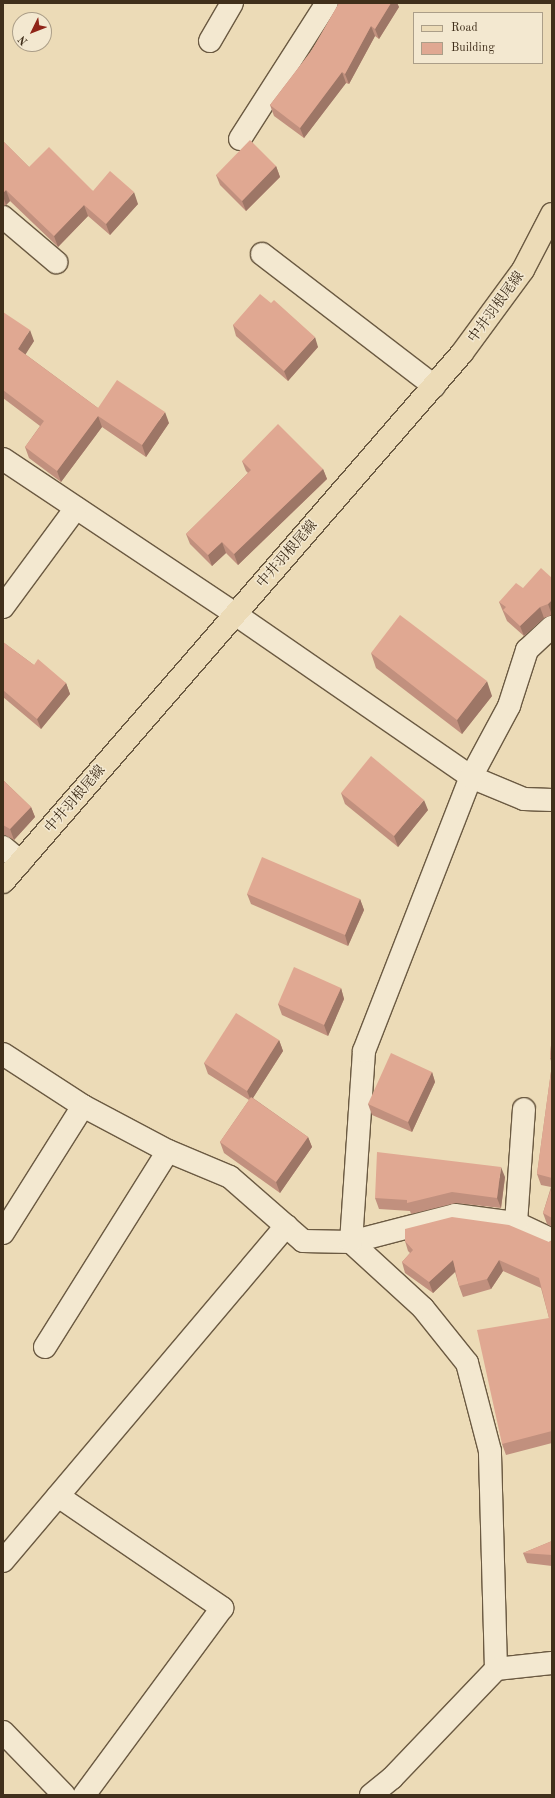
<!DOCTYPE html>
<html>
<head>
<meta charset="utf-8">
<style>
	body { margin:0 }
	#map { position:relative; width:555px; height:1798px; overflow:hidden; background:#ecdbb7; font-family:"Old Standard TT","Noto Serif JP",serif }
	div>[style] { position:absolute }
	[style*='--x'] { left:calc(var(--x)*1px); top:calc(var(--y)*1px); width:calc(var(--w)*1px); rotate:calc(var(--a)*1deg) }
	.roads { filter:drop-shadow(1px 0 #6b5a42) drop-shadow(-1px 0 #6b5a42) drop-shadow(0 1px #6b5a42) drop-shadow(0 -1px #6b5a42) }
	.minor>* { height:22px; margin:-11px; padding:0 11px; transform-origin:11px; border-radius:11px; background:#f3e8d0 }
	.major>* { height:22px; margin:-11px; padding:0 11px; transform-origin:11px; border-radius:11px; background:#ecdbb7 }
	.wall>* { inset:0; background:#c1907e }
	.shaded-wall>* { inset:0; background:#9d7666 }
	.building>* { inset:0; background:#e0a892 }
	span { translate:-50% -50%; white-space:nowrap; text-align:center; line-height:1.15; -webkit-text-stroke:3px #f3e8d0; paint-order:stroke }
	.street-label { font-size:14px; color:#402f1b }
	.frame { position:absolute; inset:0; border:4px solid #402f1b; pointer-events:none }
	.legend { position:absolute; left:413px; top:12px; width:130px; height:52px; box-sizing:border-box; background:#f3e8d0; border:1px solid #ab9e88; margin:0; padding:5px 7px; list-style:none; font-size:12px; color:#402f1b }
	.legend li { display:flex; align-items:center; gap:8px; height:20px }
	.legend b { width:20px; border:1px solid #ab9e88 }
	.north { position:absolute; left:12px; top:12px; width:40px; height:40px; box-sizing:border-box; background:#f3e8d0; border:1px solid #ab9e88; border-radius:50%; rotate:227deg; font-size:11px; font-weight:700; line-height:16px; text-align:center; color:#402f1b }
	.north::after { content:''; display:block; margin:auto; width:14px; height:18px; background:#8f2418; clip-path:polygon(50% 0,100% 100%,50% 72%,0 100%) }
</style>
</head>
<body>
<div id="map">
	<div class="roads">
		<div class="minor">
			<i style="--x:210;--y:41;--w:44;--a:-59.9"></i>
			<i style="--x:240;--y:139;--w:161;--a:-57.4"></i>
			<i style="--x:3;--y:217;--w:70;--a:40.3"></i>
			<i style="--x:262;--y:254;--w:217;--a:37.5"></i>
			<i style="--x:3;--y:459;--w:279;--a:33.7"></i>
			<i style="--x:235;--y:614;--w:287;--a:34.6"></i>
			<i style="--x:471;--y:777;--w:57;--a:22.5"></i>
			<i style="--x:524;--y:799;--w:28;--a:2"></i>
			<i style="--x:3;--y:607;--w:123;--a:-53.6"></i>
			<i style="--x:3;--y:847;--w:23;--a:40"></i>
			<i style="--x:3;--y:1054;--w:95;--a:33"></i>
			<i style="--x:83;--y:1106;--w:96;--a:27.9"></i>
			<i style="--x:168;--y:1151;--w:67;--a:22.8"></i>
			<i style="--x:230;--y:1177;--w:97;--a:41.2"></i>
			<i style="--x:303;--y:1241;--w:48;--a:1.2"></i>
			<i style="--x:351;--y:1242;--w:107;--a:-14.6"></i>
			<i style="--x:455;--y:1215;--w:62;--a:7.5"></i>
			<i style="--x:516;--y:1223;--w:40;--a:25"></i>
			<i style="--x:516;--y:1223;--w:114;--a:-86"></i>
			<i style="--x:3;--y:1233;--w:150;--a:-57.8"></i>
			<i style="--x:45;--y:1347;--w:231;--a:-57.9"></i>
			<i style="--x:58;--y:1496;--w:199;--a:34.3"></i>
			<i style="--x:222;--y:1608;--w:232;--a:126.4"></i>
			<i style="--x:3;--y:1561;--w:439;--a:-49.8"></i>
			<i style="--x:496;--y:1669;--w:218;--a:-91.6"></i>
			<i style="--x:490;--y:1451;--w:91;--a:-104.6"></i>
			<i style="--x:467;--y:1363;--w:70;--a:-128.7"></i>
			<i style="--x:423;--y:1308;--w:98;--a:-137.5"></i>
			<i style="--x:351;--y:1242;--w:191;--a:-86.1"></i>
			<i style="--x:364;--y:1051;--w:294;--a:-68.7"></i>
			<i style="--x:471;--y:777;--w:81;--a:-61.8"></i>
			<i style="--x:509;--y:706;--w:59;--a:-72.2"></i>
			<i style="--x:527;--y:650;--w:34;--a:-43"></i>
			<i style="--x:3;--y:1732;--w:88;--a:45.9"></i>
			<i style="--x:371;--y:1795;--w:27;--a:-39"></i>
			<i style="--x:392;--y:1778;--w:151;--a:-46.3"></i>
			<i style="--x:496;--y:1669;--w:56;--a:-6.1"></i>
		</div>
		<div class="major">
			<i style="--x:3;--y:882;--w:700;--a:-49.05"></i>
			<i style="--x:462;--y:353;--w:103;--a:-53.7"></i>
			<i style="--x:523;--y:270;--w:63;--a:-62.6"></i>
		</div>
	</div>
	<div class="wall">
		<i style="clip-path:polygon(339px 3px,397px 3px,399px 7px,379px 39px,375px 36px,349px 84px,346px 83px,304px 138px,274px 116px,270px 105px,312px 50px)"></i>
		<i style="clip-path:polygon(3px 141px,29px 167px,93px 191px,138px 204px,110px 235px,88px 216px,58px 247px,10px 201px,6px 205px,3px 206px)"></i>
		<i style="clip-path:polygon(276px 166px,280px 177px,246px 211px,220px 185px,216px 175px)"></i>
		<i style="clip-path:polygon(271px 303px,318px 347px,288px 381px,236px 336px,233px 325px)"></i>
		<i style="clip-path:polygon(3px 312px,34px 341px,25px 354px,98px 408px,169px 423px,146px 457px,102px 427px,61px 482px,29px 458px,25px 447px,40px 426px,3px 398px)"></i>
		<i style="clip-path:polygon(242px 461px,323px 469px,327px 479px,238px 565px,226px 553px,212px 566px,190px 544px,186px 534px,248px 473px,246px 471px)"></i>
		<i style="clip-path:polygon(552px 578px,552px 615px,544px 618px,524px 636px,507px 621px,499px 602px)"></i>
		<i style="clip-path:polygon(3px 642px,34px 665px,66px 683px,70px 694px,41px 729px,3px 697px)"></i>
		<i style="clip-path:polygon(371px 653px,492px 696px,462px 734px,376px 668px)"></i>
		<i style="clip-path:polygon(3px 780px,31px 807px,35px 817px,14px 840px,5px 835px,3px 835px)"></i>
		<i style="clip-path:polygon(341px 793px,428px 810px,398px 847px,345px 804px)"></i>
		<i style="clip-path:polygon(247px 894px,360px 899px,364px 910px,348px 946px,251px 904px)"></i>
		<i style="clip-path:polygon(341px 988px,344px 999px,328px 1036px,282px 1015px,278px 1004px)"></i>
		<i style="clip-path:polygon(552px 1032px,552px 1227px,547px 1224px,543px 1213px,551px 1187px,541px 1185px,537px 1174px,552px 1064px,550px 1058px)"></i>
		<i style="clip-path:polygon(279px 1040px,283px 1051px,253px 1098px,308px 1137px,312px 1147px,280px 1193px,224px 1153px,220px 1142px,249px 1100px,208px 1074px,204px 1063px)"></i>
		<i style="clip-path:polygon(432px 1072px,435px 1082px,412px 1132px,372px 1115px,368px 1104px)"></i>
		<i style="clip-path:polygon(505px 1177px,501px 1208px,456px 1203px,411px 1214px,410px 1211px,379px 1209px,375px 1198px)"></i>
		<i style="clip-path:polygon(552px 1240px,552px 1443px,506px 1455px,502px 1444px,549px 1318px,541px 1288px,503px 1271px,491px 1289px,463px 1297px,459px 1286px,455px 1272px,433px 1293px,405px 1273px,402px 1262px,410px 1253px,408px 1251px,405px 1241px,549px 1242px)"></i>
		<i style="clip-path:polygon(552px 1541px,552px 1566px,527px 1563px,523px 1553px)"></i>
	</div>
	<div class="shaded-wall">
		<i style="clip-path:polygon(391px 3px,397px 3px,399px 7px,379px 39px,375px 29px)"></i>
		<i style="clip-path:polygon(371px 26px,375px 36px,349px 84px,345px 74px)"></i>
		<i style="clip-path:polygon(342px 72px,346px 83px,304px 138px,300px 128px)"></i>
		<i style="clip-path:polygon(276px 166px,280px 177px,246px 211px,242px 201px)"></i>
		<i style="clip-path:polygon(6px 190px,10px 201px,6px 205px,3px 196px,3px 193px)"></i>
		<i style="clip-path:polygon(134px 192px,138px 204px,110px 235px,106px 224px)"></i>
		<i style="clip-path:polygon(84px 205px,88px 216px,58px 247px,54px 236px)"></i>
		<i style="clip-path:polygon(30px 330px,34px 341px,22px 360px,18px 349px)"></i>
		<i style="clip-path:polygon(315px 337px,318px 347px,288px 381px,284px 371px)"></i>
		<i style="clip-path:polygon(165px 412px,169px 423px,146px 457px,142px 445px)"></i>
		<i style="clip-path:polygon(98px 416px,102px 427px,61px 482px,57px 471px)"></i>
		<i style="clip-path:polygon(323px 469px,327px 479px,238px 565px,234px 554px)"></i>
		<i style="clip-path:polygon(222px 542px,226px 553px,212px 566px,208px 555px)"></i>
		<i style="clip-path:polygon(552px 600px,552px 615px,548px 604px)"></i>
		<i style="clip-path:polygon(540px 607px,544px 618px,524px 636px,520px 626px)"></i>
		<i style="clip-path:polygon(487px 681px,492px 696px,462px 734px,457px 720px)"></i>
		<i style="clip-path:polygon(66px 683px,70px 694px,41px 729px,37px 719px)"></i>
		<i style="clip-path:polygon(424px 800px,428px 810px,398px 847px,394px 836px)"></i>
		<i style="clip-path:polygon(31px 807px,35px 817px,14px 840px,10px 829px)"></i>
		<i style="clip-path:polygon(360px 899px,364px 910px,348px 946px,345px 935px)"></i>
		<i style="clip-path:polygon(341px 988px,344px 999px,328px 1036px,324px 1025px)"></i>
		<i style="clip-path:polygon(279px 1040px,283px 1051px,251px 1101px,247px 1091px)"></i>
		<i style="clip-path:polygon(432px 1072px,435px 1082px,412px 1132px,408px 1122px)"></i>
		<i style="clip-path:polygon(308px 1137px,312px 1147px,280px 1193px,276px 1182px)"></i>
		<i style="clip-path:polygon(501px 1167px,505px 1177px,501px 1208px,497px 1198px)"></i>
		<i style="clip-path:polygon(453px 1260px,456px 1271px,433px 1293px,429px 1282px)"></i>
		<i style="clip-path:polygon(499px 1260px,503px 1271px,491px 1289px,487px 1279px)"></i>
	</div>
	<div class="building">
		<i style="clip-path:polygon(339px 3px,391px 3px,375px 29px,371px 26px,345px 74px,342px 72px,300px 128px,270px 105px,312px 50px)"></i>
		<i style="clip-path:polygon(250px 140px,276px 166px,242px 201px,216px 175px)"></i>
		<i style="clip-path:polygon(3px 141px,29px 167px,49px 147px,93px 191px,110px 171px,134px 192px,106px 224px,84px 205px,54px 236px,6px 190px,3px 193px)"></i>
		<i style="clip-path:polygon(260px 294px,271px 303px,274px 300px,315px 337px,284px 371px,233px 325px)"></i>
		<i style="clip-path:polygon(3px 312px,30px 330px,18px 349px,98px 408px,117px 380px,165px 412px,142px 445px,98px 416px,57px 471px,25px 447px,44px 421px,3px 390px)"></i>
		<i style="clip-path:polygon(278px 424px,323px 469px,234px 554px,222px 542px,208px 555px,186px 534px,251px 470px,242px 461px)"></i>
		<i style="clip-path:polygon(541px 568px,552px 578px,552px 600px,548px 604px,540px 607px,520px 626px,503px 610px,506px 607px,499px 602px,516px 583px,523px 588px)"></i>
		<i style="clip-path:polygon(400px 615px,487px 681px,457px 720px,371px 653px)"></i>
		<i style="clip-path:polygon(3px 642px,34px 665px,38px 659px,66px 683px,37px 719px,3px 690px)"></i>
		<i style="clip-path:polygon(371px 756px,424px 800px,394px 836px,341px 793px)"></i>
		<i style="clip-path:polygon(3px 780px,31px 807px,10px 829px,3px 825px)"></i>
		<i style="clip-path:polygon(262px 857px,360px 899px,345px 935px,247px 894px)"></i>
		<i style="clip-path:polygon(294px 967px,341px 988px,324px 1025px,278px 1004px)"></i>
		<i style="clip-path:polygon(236px 1013px,279px 1040px,247px 1091px,204px 1063px)"></i>
		<i style="clip-path:polygon(552px 1032px,552px 1058px,550px 1058px)"></i>
		<i style="clip-path:polygon(391px 1053px,432px 1072px,408px 1122px,368px 1104px)"></i>
		<i style="clip-path:polygon(552px 1064px,552px 1178px,537px 1174px)"></i>
		<i style="clip-path:polygon(251px 1097px,308px 1137px,276px 1182px,220px 1142px)"></i>
		<i style="clip-path:polygon(377px 1152px,501px 1167px,497px 1198px,452px 1192px,407px 1203px,407px 1200px,375px 1198px)"></i>
		<i style="clip-path:polygon(552px 1186px,552px 1218px,543px 1213px)"></i>
		<i style="clip-path:polygon(452px 1217px,509px 1225px,549px 1242px,552px 1240px,552px 1431px,502px 1444px,477px 1330px,549px 1318px,539px 1278px,499px 1260px,487px 1279px,459px 1286px,453px 1260px,429px 1282px,402px 1262px,413px 1250px,405px 1241px,405px 1229px)"></i>
		<i style="clip-path:polygon(552px 1541px,552px 1555px,523px 1553px)"></i>
	</div>
	<div class="street-label">
		<span style="left:496px;top:307px;rotate:-54deg">中井羽根尾線</span>
		<span style="left:287px;top:554px;rotate:-49deg">中井羽根尾線</span>
		<span style="left:75px;top:799px;rotate:-49deg">中井羽根尾線</span>
	</div>
	<div class="frame"></div>
	<ul class="legend">
	<li><b style="height:5px;background:#ecdbb7"></b>Road</li>
	<li><b style="height:11px;background:#e0a892"></b>Building</li>
	</ul>
	<div class="north">N</div>
</div>
</body>
</html>
